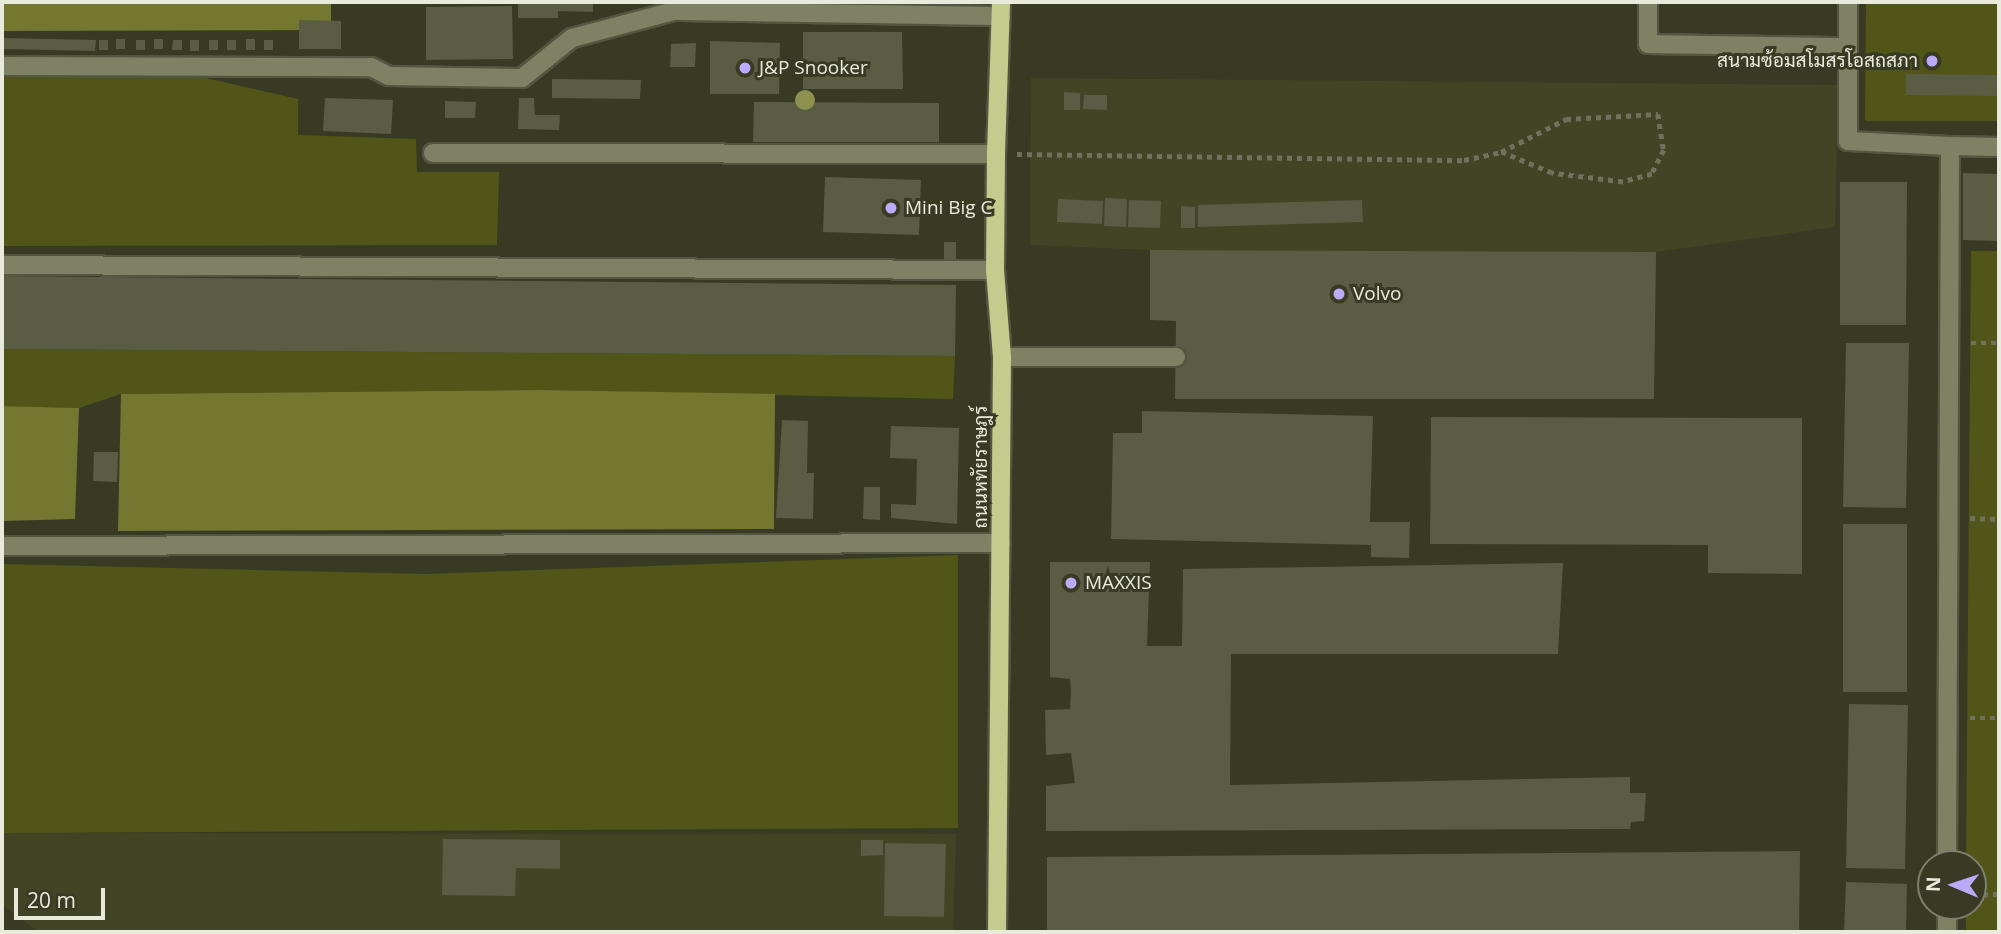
<!DOCTYPE html>
<html>
<head>
<meta charset="utf-8">
<style>
	body { margin:0 }
	#map { position:relative; width:2001px; height:934px; overflow:hidden; background:#383a23; font-family:"Open Sans",Sarabun,sans-serif }
	div>[style] { position:absolute }
	[style*='--x'] { left:calc(var(--x)*1px); top:calc(var(--y)*1px); width:calc(var(--w)*1px); rotate:calc(var(--a)*1deg) }
	.built>* { inset:0; background:#424426 }
	.green>* { inset:0; background:#525518 }
	.water>* { inset:0; background:#73772f }
	.building>* { inset:0; background:#5a5c44 }
	.path>* { height:4.5px; margin-top:-2.25px; transform-origin:0; background:repeating-linear-gradient(90deg,#6f715d 0 5px,transparent 0 10px) }
	.roads { filter:drop-shadow(2px 0 #545641) drop-shadow(-2px 0 #545641) drop-shadow(0 2px #545641) drop-shadow(0 -2px #545641) }
	.minor>* { height:18px; margin:-9px; padding:0 9px; transform-origin:9px; border-radius:9px; background:#7e8164 }
	.major>* { height:18px; margin:-9px; padding:0 9px; transform-origin:9px; border-radius:9px; background:#c5ca8d }
	.trees>* { width:20px; height:20px; margin:-10px; border-radius:50%; background:#8d9150 }
	.dots>* { width:19px; height:19px; translate:-50% -50%; box-sizing:border-box; border:4px solid #383a23; border-radius:50% }
	span { translate:-50% -50%; white-space:nowrap; text-align:center; line-height:1.15; -webkit-text-stroke:6px #383a23; paint-order:stroke }
	.poi-label { font-size:19px; color:#e8eadc }
	.right { translate:-100% -50%; text-align:right }
	.left { translate:0 -50%; text-align:left }
	.street-label { font-size:19px; color:#e8eadc }
	.frame { position:absolute; inset:0; border:4px solid #e8eadc; pointer-events:none }
	.north { position:absolute; left:1917px; top:850px; width:70px; height:70px; box-sizing:border-box; background:#383a23; border:2px solid #7e806d; border-radius:50%; rotate:272deg; font-size:19px; font-weight:700; line-height:28px; text-align:center; color:#e8eadc }
	.north::after { content:''; display:block; margin:auto; width:24px; height:32px; background:#b9abf7; clip-path:polygon(50% 0,100% 100%,50% 72%,0 100%) }
	.scale { position:absolute; left:14px; top:888px; width:91px; height:32px; box-sizing:border-box; border:4px solid #e8eadc; border-top:0; padding-left:9px; font-size:21px; line-height:24px; white-space:nowrap; color:#e8eadc; -webkit-text-stroke:5px #383a23; paint-order:stroke }
</style>
</head>
<body>
<div id="map">
	<div class="built">
		<i style="clip-path:polygon(1031px 78px,1838px 85px,1835px 227px,1656px 252px,1150px 250px,1030px 245px)"></i>
		<i style="clip-path:polygon(2px 833px,956px 834px,953px 932px,39px 932px,2px 905px)"></i>
	</div>
	<div class="green">
		<i style="clip-path:polygon(1866px 2px,1999px 2px,1999px 121px,1865px 121px)"></i>
		<i style="clip-path:polygon(2px 76px,206px 78px,298px 99px,298px 135px,416px 139px,417px 172px,499px 172px,497px 245px,2px 246px)"></i>
		<i style="clip-path:polygon(1971px 251px,1999px 251px,1999px 932px,1966px 932px,1966px 906px,1973px 906px,1973px 864px,1966px 864px)"></i>
		<i style="clip-path:polygon(2px 349px,955px 356px,953px 399px,542px 390px,121px 394px,79px 408px,2px 406px)"></i>
		<i style="clip-path:polygon(958px 555px,958px 828px,2px 833px,2px 564px,426px 574px)"></i>
	</div>
	<div class="water">
		<i style="clip-path:polygon(2px 2px,331px 2px,331px 30px,2px 31px)"></i>
		<i style="clip-path:polygon(542px 390px,775px 394px,774px 529px,118px 531px,121px 394px)"></i>
		<i style="clip-path:polygon(2px 406px,79px 408px,75px 519px,2px 521px)"></i>
	</div>
	<div class="building">
		<i style="clip-path:polygon(518px 2px,593px 2px,593px 12px,558px 11px,558px 18px,518px 18px)"></i>
		<i style="clip-path:polygon(512px 6px,513px 59px,426px 60px,426px 7px)"></i>
		<i style="clip-path:polygon(299px 20px,341px 21px,341px 49px,299px 49px)"></i>
		<i style="clip-path:polygon(803px 32px,902px 32px,903px 89px,803px 89px)"></i>
		<i style="clip-path:polygon(2px 38px,96px 40px,95px 51px,2px 49px)"></i>
		<i style="clip-path:polygon(116px 39px,125px 39px,125px 49px,116px 49px)"></i>
		<i style="clip-path:polygon(154px 39px,163px 39px,163px 49px,154px 49px)"></i>
		<i style="clip-path:polygon(246px 39px,255px 39px,255px 50px,246px 50px)"></i>
		<i style="clip-path:polygon(99px 40px,108px 40px,108px 50px,99px 50px)"></i>
		<i style="clip-path:polygon(136px 40px,145px 40px,145px 50px,136px 50px)"></i>
		<i style="clip-path:polygon(173px 40px,182px 40px,182px 50px,172px 50px)"></i>
		<i style="clip-path:polygon(190px 40px,199px 40px,199px 51px,190px 51px)"></i>
		<i style="clip-path:polygon(209px 40px,218px 40px,218px 50px,209px 50px)"></i>
		<i style="clip-path:polygon(227px 40px,236px 40px,236px 50px,227px 50px)"></i>
		<i style="clip-path:polygon(264px 40px,273px 40px,273px 50px,264px 50px)"></i>
		<i style="clip-path:polygon(710px 41px,780px 43px,779px 94px,710px 94px)"></i>
		<i style="clip-path:polygon(696px 43px,695px 67px,670px 67px,671px 44px)"></i>
		<i style="clip-path:polygon(1906px 74px,1999px 75px,1999px 96px,1906px 95px)"></i>
		<i style="clip-path:polygon(552px 79px,641px 80px,640px 99px,552px 98px)"></i>
		<i style="clip-path:polygon(1064px 92px,1080px 93px,1080px 110px,1064px 110px)"></i>
		<i style="clip-path:polygon(1084px 95px,1107px 95px,1107px 110px,1083px 109px)"></i>
		<i style="clip-path:polygon(325px 98px,393px 100px,391px 134px,323px 131px)"></i>
		<i style="clip-path:polygon(519px 98px,534px 98px,535px 115px,560px 115px,559px 130px,518px 129px)"></i>
		<i style="clip-path:polygon(445px 101px,476px 102px,475px 118px,445px 118px)"></i>
		<i style="clip-path:polygon(754px 102px,939px 103px,939px 142px,753px 142px)"></i>
		<i style="clip-path:polygon(1963px 173px,1999px 174px,1999px 241px,1963px 240px)"></i>
		<i style="clip-path:polygon(825px 177px,921px 180px,919px 235px,823px 232px)"></i>
		<i style="clip-path:polygon(1840px 182px,1907px 182px,1906px 325px,1840px 325px)"></i>
		<i style="clip-path:polygon(1105px 198px,1127px 199px,1126px 227px,1104px 226px)"></i>
		<i style="clip-path:polygon(1058px 199px,1103px 201px,1102px 224px,1057px 222px)"></i>
		<i style="clip-path:polygon(1129px 200px,1161px 201px,1160px 228px,1128px 227px)"></i>
		<i style="clip-path:polygon(1362px 200px,1363px 222px,1198px 227px,1198px 205px)"></i>
		<i style="clip-path:polygon(1181px 206px,1195px 207px,1195px 228px,1181px 228px)"></i>
		<i style="clip-path:polygon(944px 242px,956px 242px,956px 260px,944px 259px)"></i>
		<i style="clip-path:polygon(1150px 250px,1656px 252px,1654px 399px,1175px 399px,1176px 321px,1150px 320px)"></i>
		<i style="clip-path:polygon(2px 276px,956px 285px,955px 356px,2px 349px)"></i>
		<i style="clip-path:polygon(1846px 343px,1909px 343px,1906px 508px,1843px 507px)"></i>
		<i style="clip-path:polygon(1142px 411px,1373px 416px,1370px 522px,1410px 522px,1409px 558px,1371px 557px,1371px 545px,1111px 539px,1113px 433px,1142px 433px)"></i>
		<i style="clip-path:polygon(1431px 417px,1802px 418px,1802px 574px,1708px 573px,1708px 545px,1430px 544px)"></i>
		<i style="clip-path:polygon(782px 420px,808px 421px,807px 473px,814px 473px,813px 519px,776px 518px)"></i>
		<i style="clip-path:polygon(891px 426px,959px 428px,957px 524px,891px 518px,891px 504px,916px 505px,917px 459px,890px 458px)"></i>
		<i style="clip-path:polygon(94px 452px,118px 452px,117px 482px,93px 481px)"></i>
		<i style="clip-path:polygon(864px 487px,880px 487px,880px 520px,863px 519px)"></i>
		<i style="clip-path:polygon(1843px 524px,1907px 524px,1907px 692px,1843px 692px)"></i>
		<i style="clip-path:polygon(1050px 562px,1150px 562px,1147px 646px,1182px 646px,1183px 569px,1563px 563px,1558px 654px,1231px 654px,1230px 785px,1630px 777px,1630px 793px,1646px 793px,1644px 821px,1631px 822px,1630px 829px,1046px 831px,1046px 786px,1075px 783px,1071px 753px,1046px 755px,1045px 710px,1070px 709px,1071px 693px,1070px 679px,1050px 677px)"></i>
		<i style="clip-path:polygon(1849px 704px,1908px 705px,1905px 869px,1846px 868px)"></i>
		<i style="clip-path:polygon(443px 839px,560px 840px,560px 869px,516px 868px,515px 896px,442px 895px)"></i>
		<i style="clip-path:polygon(861px 840px,883px 840px,883px 855px,861px 856px)"></i>
		<i style="clip-path:polygon(885px 843px,946px 844px,944px 917px,884px 916px)"></i>
		<i style="clip-path:polygon(1800px 851px,1799px 932px,1047px 932px,1047px 857px)"></i>
		<i style="clip-path:polygon(1846px 882px,1907px 884px,1906px 932px,1844px 932px)"></i>
	</div>
	<div class="path">
		<i style="--x:1017;--y:154;--w:447;--a:0.8"></i>
		<i style="--x:1464;--y:160;--w:38;--a:-12"></i>
		<i style="--x:1501;--y:152;--w:73;--a:-26.9"></i>
		<i style="--x:1566;--y:119;--w:92;--a:-3.1"></i>
		<i style="--x:1658;--y:114;--w:36;--a:81"></i>
		<i style="--x:1664;--y:150;--w:27;--a:117"></i>
		<i style="--x:1652;--y:174;--w:30;--a:165"></i>
		<i style="--x:1623;--y:182;--w:72;--a:-172.8"></i>
		<i style="--x:1552;--y:173;--w:55;--a:-157.6"></i>
		<i style="--x:1971;--y:343;--w:28;--a:0"></i>
		<i style="--x:1970;--y:518;--w:29;--a:2"></i>
		<i style="--x:1970;--y:718;--w:29;--a:0"></i>
		<i style="--x:1973;--y:895;--w:26;--a:-2"></i>
	</div>
	<div class="roads">
		<div class="minor">
			<i style="--x:1648;--y:2;--w:42;--a:90"></i>
			<i style="--x:1648;--y:44;--w:199;--a:0.9"></i>
			<i style="--x:1848;--y:2;--w:139;--a:90"></i>
			<i style="--x:1848;--y:141;--w:102;--a:2.8"></i>
			<i style="--x:2;--y:66;--w:369;--a:0.2"></i>
			<i style="--x:371;--y:67;--w:20;--a:27"></i>
			<i style="--x:389;--y:76;--w:133;--a:0.9"></i>
			<i style="--x:522;--y:78;--w:64;--a:-38.7"></i>
			<i style="--x:572;--y:38;--w:106;--a:-14.8"></i>
			<i style="--x:674;--y:11;--w:327;--a:0.9"></i>
			<i style="--x:433;--y:153;--w:563;--a:0.1"></i>
			<i style="--x:2;--y:265;--w:993;--a:0.29"></i>
			<i style="--x:1002;--y:357;--w:174;--a:0"></i>
			<i style="--x:2;--y:546;--w:999;--a:-0.17"></i>
			<i style="--x:1947;--y:864;--w:718;--a:-89.76"></i>
			<i style="--x:1950;--y:146;--w:49;--a:1.2"></i>
			<i style="--x:1947;--y:932;--w:26;--a:-90"></i>
		</div>
		<div class="major">
			<i style="--x:997;--y:932;--w:575;--a:-89.5"></i>
			<i style="--x:1002;--y:357;--w:87;--a:-94.6"></i>
			<i style="--x:995;--y:270;--w:116;--a:-89.5"></i>
			<i style="--x:996;--y:154;--w:152;--a:-88.1"></i>
		</div>
	</div>
	<div class="trees">
		<i style="left:805px;top:100px"></i>
	</div>
	<div class="dots">
		<i style="left:1932px;top:61px;background:#b9abf7"></i>
		<i style="left:745px;top:68px;background:#b9abf7"></i>
		<i style="left:891px;top:208px;background:#b9abf7"></i>
		<i style="left:1339px;top:294px;background:#b9abf7"></i>
		<i style="left:1071px;top:583px;background:#b9abf7"></i>
	</div>
	<div class="poi-label">
		<span class="right" style="left:1918px;top:61px">สนามซ้อมสโมสรโอสถสภา</span>
		<span class="left" style="left:759px;top:68px">J&amp;P Snooker</span>
		<span class="left" style="left:905px;top:208px">Mini Big C</span>
		<span class="left" style="left:1353px;top:294px">Volvo</span>
		<span class="left" style="left:1085px;top:583px">MAXXIS</span>
	</div>
	<div class="street-label">
		<span style="left:981px;top:467px;rotate:-90deg">ถนนหทัยราษฎร์</span>
	</div>
	<div class="frame"></div>
	<div class="north">N</div>
	<div class="scale">20 m</div>
</div>
</body>
</html>
